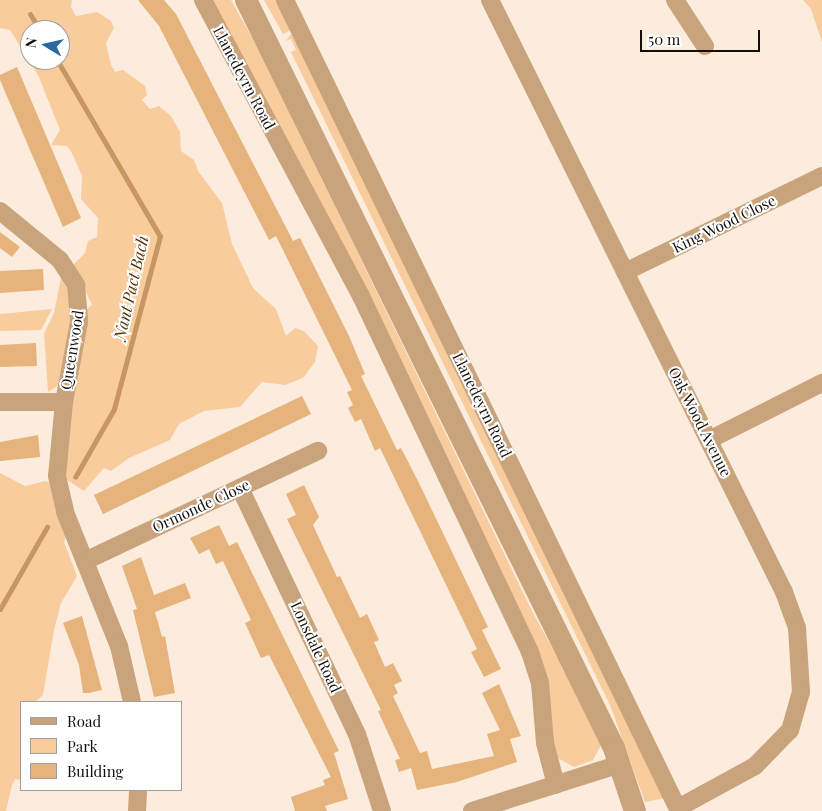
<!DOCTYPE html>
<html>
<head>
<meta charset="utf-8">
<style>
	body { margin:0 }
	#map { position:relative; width:822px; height:811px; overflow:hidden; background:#fbecdd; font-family:"Playfair Display",serif }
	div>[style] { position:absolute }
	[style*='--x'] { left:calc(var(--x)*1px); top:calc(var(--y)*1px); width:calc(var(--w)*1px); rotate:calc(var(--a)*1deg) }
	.green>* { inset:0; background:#f9cc9d }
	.stream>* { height:5px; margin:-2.5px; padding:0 2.5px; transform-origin:2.5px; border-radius:2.5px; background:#c89660 }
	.building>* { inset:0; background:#e6b37c }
	.minor>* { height:18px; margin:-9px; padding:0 9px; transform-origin:9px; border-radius:9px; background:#c8a37c }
	.tertiary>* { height:22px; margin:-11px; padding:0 11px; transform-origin:11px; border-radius:11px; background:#c8a37c }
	span { translate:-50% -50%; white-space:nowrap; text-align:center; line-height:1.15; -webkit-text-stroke:4px #fff; paint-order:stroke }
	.street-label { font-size:15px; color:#140f0a }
	.water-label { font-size:16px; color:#533204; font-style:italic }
	.legend { position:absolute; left:20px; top:701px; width:162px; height:90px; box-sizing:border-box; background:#fff; border:1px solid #a19f9d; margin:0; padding:6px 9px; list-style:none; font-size:15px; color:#140f0a }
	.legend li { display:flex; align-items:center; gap:10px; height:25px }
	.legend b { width:25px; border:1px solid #a19f9d }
	.north { position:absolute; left:20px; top:20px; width:50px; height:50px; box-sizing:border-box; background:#fff; border:1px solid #a19f9d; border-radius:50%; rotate:279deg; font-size:14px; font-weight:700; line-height:20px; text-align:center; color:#140f0a }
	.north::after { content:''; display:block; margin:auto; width:18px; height:22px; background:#2a6aa0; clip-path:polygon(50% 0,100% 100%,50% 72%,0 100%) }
	.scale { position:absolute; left:640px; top:30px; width:120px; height:22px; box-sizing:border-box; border:2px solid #140f0a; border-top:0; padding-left:6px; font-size:15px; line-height:18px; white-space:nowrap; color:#140f0a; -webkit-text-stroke:4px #fff; paint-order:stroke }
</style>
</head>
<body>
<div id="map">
	<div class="green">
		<i style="clip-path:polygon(evenodd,0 0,72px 0,71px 7px,76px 16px,97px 12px,111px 21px,114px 28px,106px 43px,111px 65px,115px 72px,123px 70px,145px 86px,147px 95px,142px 100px,150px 109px,159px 106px,171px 116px,180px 132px,181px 151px,194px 160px,198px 171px,222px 203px,232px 244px,253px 288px,276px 309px,286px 336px,295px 328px,304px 331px,318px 346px,315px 362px,303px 378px,285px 385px,262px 382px,240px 407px,204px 411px,179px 424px,170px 440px,129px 458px,111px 471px,104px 468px,84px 491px,61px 476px,82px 313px,92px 305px,73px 265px,85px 253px,88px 241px,97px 237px,98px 218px,81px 199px,82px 176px,72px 153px,67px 146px,51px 145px,60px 130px,38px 75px,10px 30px,0 28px,0 0,30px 30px,60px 30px,60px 60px,30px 60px,30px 30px)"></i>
		<i style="clip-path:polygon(208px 0,231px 0,259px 50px,533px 613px,580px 698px,601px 745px,593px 760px,574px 767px,554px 756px,545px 683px)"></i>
		<i style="clip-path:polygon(264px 0,277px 0,291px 27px,289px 31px,283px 34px)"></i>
		<i style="clip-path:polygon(803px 0,822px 0,822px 42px,811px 9px)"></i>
		<i style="clip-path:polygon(291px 34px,295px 35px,666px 798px,645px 802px,610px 705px,291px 52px,296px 50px,291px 39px,286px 41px)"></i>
		<i style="clip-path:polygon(62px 273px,75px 308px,59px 385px,48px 392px,44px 334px,54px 313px)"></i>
		<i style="clip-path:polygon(52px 309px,41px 330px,0 331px,0 314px)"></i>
		<i style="clip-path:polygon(0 473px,25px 486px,46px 481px,54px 486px,68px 530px,64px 542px,77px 576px,61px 603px,54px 630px,43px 695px,35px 702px,21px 702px,21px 780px,15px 779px,12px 785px,6px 811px,0 811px)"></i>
	</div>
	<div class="stream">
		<i style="--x:30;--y:14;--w:19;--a:58"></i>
		<i style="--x:57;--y:60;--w:204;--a:59.7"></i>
		<i style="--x:160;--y:236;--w:179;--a:104.9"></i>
		<i style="--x:114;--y:409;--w:78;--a:119.8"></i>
		<i style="--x:0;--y:609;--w:95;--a:-60.2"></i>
	</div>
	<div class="building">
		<i style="clip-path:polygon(138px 0,164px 0,176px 14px,293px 241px,300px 238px,349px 336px,365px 374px,361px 376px,397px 450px,401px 448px,418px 481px,488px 627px,482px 630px,501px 669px,484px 677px,471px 652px,477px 649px,380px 448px,375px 451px,361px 419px,355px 422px,348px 408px,353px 405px,347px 392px,352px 390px,276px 236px,269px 240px,159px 26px)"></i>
		<i style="clip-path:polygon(17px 67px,81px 218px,63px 227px,0 80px,0 75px)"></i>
		<i style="clip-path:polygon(0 232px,20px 247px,12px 257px,0 248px)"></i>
		<i style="clip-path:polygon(43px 269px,44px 290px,0 293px,0 271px)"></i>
		<i style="clip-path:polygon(36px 343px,37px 366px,0 367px,0 345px)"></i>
		<i style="clip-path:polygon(302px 396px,311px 414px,103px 514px,94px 495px)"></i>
		<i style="clip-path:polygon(38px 435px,40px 457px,0 461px,0 442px)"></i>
		<i style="clip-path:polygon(304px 485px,319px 517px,313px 525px,337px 577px,340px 576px,360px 618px,367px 614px,379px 640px,374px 642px,385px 667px,393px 663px,402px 681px,394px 685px,398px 693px,393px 696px,420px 753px,427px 751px,432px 769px,494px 756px,487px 734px,500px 730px,482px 693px,499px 684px,521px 736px,510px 739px,517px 762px,457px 782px,417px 790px,411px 768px,399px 772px,395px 760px,400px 759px,378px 711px,381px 710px,287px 519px,296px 515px,286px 494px)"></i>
		<i style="clip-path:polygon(219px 525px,229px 546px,237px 542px,339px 751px,334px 753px,348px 799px,325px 806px,327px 811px,295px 811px,291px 797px,325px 785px,323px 780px,331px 777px,269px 655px,261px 658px,245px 623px,251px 620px,223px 561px,216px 564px,209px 549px,199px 554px,190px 538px)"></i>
		<i style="clip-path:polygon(141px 557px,154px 595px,185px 583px,191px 598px,155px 612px,162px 637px,165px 636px,175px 693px,154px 697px,133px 610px,137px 609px,122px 566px)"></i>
		<i style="clip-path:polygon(82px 616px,102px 690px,89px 693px,83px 693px,79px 665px,63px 623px)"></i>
	</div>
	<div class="minor">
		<i style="--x:203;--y:0;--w:336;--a:61.9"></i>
		<i style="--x:361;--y:296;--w:394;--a:64.6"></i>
		<i style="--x:530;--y:652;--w:33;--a:72"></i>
		<i style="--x:540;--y:683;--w:60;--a:85.2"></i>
		<i style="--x:545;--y:743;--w:43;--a:75.3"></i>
		<i style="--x:285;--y:0;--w:902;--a:64.09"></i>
		<i style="--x:490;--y:0;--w:661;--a:63.59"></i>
		<i style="--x:784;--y:592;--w:38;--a:70"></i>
		<i style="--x:797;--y:628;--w:64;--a:86.4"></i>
		<i style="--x:801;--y:692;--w:40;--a:106"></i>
		<i style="--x:790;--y:730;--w:50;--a:134.2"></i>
		<i style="--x:755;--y:766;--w:88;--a:151.4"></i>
		<i style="--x:675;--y:0;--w:55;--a:56.9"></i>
		<i style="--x:0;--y:211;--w:77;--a:39.2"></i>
		<i style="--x:60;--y:260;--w:30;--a:57"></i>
		<i style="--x:76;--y:285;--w:37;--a:85"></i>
		<i style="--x:79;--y:322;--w:81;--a:100.6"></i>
		<i style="--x:64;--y:402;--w:74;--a:95.4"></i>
		<i style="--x:57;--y:476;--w:37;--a:77"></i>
		<i style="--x:65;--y:512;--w:144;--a:68.1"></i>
		<i style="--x:119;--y:646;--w:57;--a:76.9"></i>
		<i style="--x:625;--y:272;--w:219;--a:-26"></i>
		<i style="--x:0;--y:402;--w:64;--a:0"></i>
		<i style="--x:709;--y:440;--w:127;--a:-26.8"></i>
		<i style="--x:240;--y:488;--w:272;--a:64.6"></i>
		<i style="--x:357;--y:734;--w:81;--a:72"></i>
		<i style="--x:85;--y:561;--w:258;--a:-25.3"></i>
		<i style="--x:137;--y:811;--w:21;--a:-87"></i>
		<i style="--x:472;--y:811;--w:155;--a:-17.6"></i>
	</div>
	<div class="tertiary">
		<i style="--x:246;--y:0;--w:834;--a:63.8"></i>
		<i style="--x:614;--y:748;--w:66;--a:71.6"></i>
	</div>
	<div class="street-label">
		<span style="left:244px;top:78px;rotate:62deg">Llanedeyrn Road</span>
		<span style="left:724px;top:224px;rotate:-26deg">King Wood Close</span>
		<span style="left:72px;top:350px;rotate:-81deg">Queenwood</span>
		<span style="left:482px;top:405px;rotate:64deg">Llanedeyrn Road</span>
		<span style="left:700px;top:422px;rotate:63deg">Oak Wood Avenue</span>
		<span style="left:201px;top:506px;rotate:-25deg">Ormonde Close</span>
		<span style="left:316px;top:647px;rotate:65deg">Lonsdale Road</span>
	</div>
	<div class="water-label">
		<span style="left:131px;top:288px;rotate:-77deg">Nant Pact Bach</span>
	</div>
	<ul class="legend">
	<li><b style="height:6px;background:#c8a37c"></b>Road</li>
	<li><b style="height:14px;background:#f9cc9d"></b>Park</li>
	<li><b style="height:14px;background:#e6b37c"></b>Building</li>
	</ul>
	<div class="north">N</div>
	<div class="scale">50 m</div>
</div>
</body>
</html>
